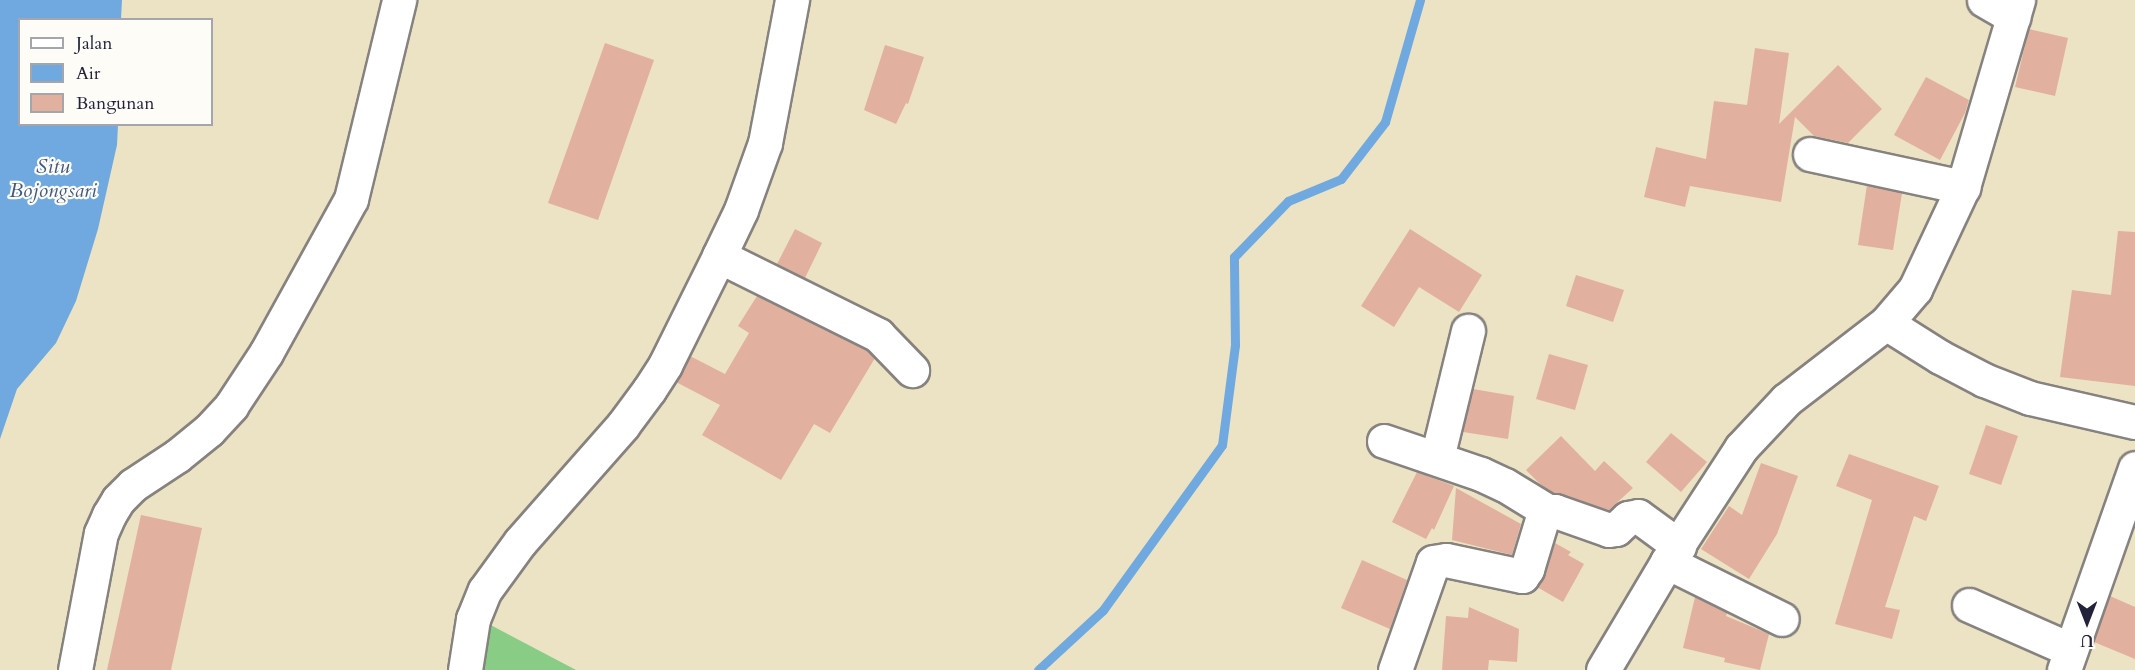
<!DOCTYPE html>
<html>
<head>
<meta charset="utf-8">
<style>
	body { margin:0 }
	#map { position:relative; width:2135px; height:670px; overflow:hidden; background:#ebe3c3; font-family:Cardo,serif }
	div>[style] { position:absolute }
	[style*='--x'] { left:calc(var(--x)*1px); top:calc(var(--y)*1px); width:calc(var(--w)*1px); rotate:calc(var(--a)*1deg) }
	.green>* { inset:0; background:#88cc86 }
	.water>* { inset:0; background:#6fa9df }
	.stream>* { height:9px; margin:-4.5px; padding:0 4.5px; transform-origin:4.5px; border-radius:4.5px; background:#6fa9df }
	.building>* { inset:0; background:#e2b09f }
	.roads { filter:drop-shadow(2px 0 #86827f) drop-shadow(-2px 0 #86827f) drop-shadow(0 2px #86827f) drop-shadow(0 -2px #86827f) }
	.minor>* { height:33px; margin:-16.5px; padding:0 16.5px; transform-origin:16.5px; border-radius:16.5px; background:#fff }
	span { translate:-50% -50%; white-space:nowrap; text-align:center; line-height:1.15; -webkit-text-stroke:4.5px #fdfcf7; paint-order:stroke }
	.water-label { font-size:21px; color:#41587d; font-style:italic }
	.legend { position:absolute; left:18px; top:18px; width:195px; height:108px; box-sizing:border-box; background:#fdfcf7; border:2px solid #a5a5ac; margin:0; padding:8px 10px; list-style:none; font-size:18px; color:#22223b }
	.legend li { display:flex; align-items:center; gap:12px; height:30px }
	.legend b { width:30px; border:2px solid #a5a5ac }
	.north { position:absolute; left:2057px; top:592px; width:60px; height:60px; -webkit-text-stroke:4px #fdfcf7; paint-order:stroke; rotate:180deg; font-size:16px; font-weight:700; line-height:24px; text-align:center; color:#22223b }
	.north::after { content:''; display:block; margin:auto; width:21px; height:27px; background:#22223b; clip-path:polygon(50% 0,100% 100%,50% 72%,0 100%) }
</style>
</head>
<body>
<div id="map">
	<div class="green">
		<i style="clip-path:polygon(483px 621px,576px 670px,476px 670px)"></i>
	</div>
	<div class="water">
		<i style="clip-path:polygon(0 0,122px 0,121px 19px,20px 20px,20px 124px,118px 125px,117px 145px,98px 229px,76px 301px,56px 343px,17px 389px,0 439px)"></i>
	</div>
	<div class="stream">
		<i style="--x:1038;--y:670;--w:88;--a:-42.7"></i>
		<i style="--x:1103;--y:610;--w:203;--a:-54.2"></i>
		<i style="--x:1222;--y:445;--w:101;--a:-82.6"></i>
		<i style="--x:1235;--y:345;--w:88;--a:-90.7"></i>
		<i style="--x:1234;--y:257;--w:78;--a:-46"></i>
		<i style="--x:1288;--y:201;--w:57;--a:-22.5"></i>
		<i style="--x:1341;--y:179;--w:72;--a:-52.3"></i>
		<i style="--x:1385;--y:122;--w:127;--a:-74"></i>
	</div>
	<div class="building">
		<i style="clip-path:polygon(2029px 29px,2068px 38px,2055px 96px,2015px 87px)"></i>
		<i style="clip-path:polygon(605px 43px,654px 60px,598px 220px,548px 203px)"></i>
		<i style="clip-path:polygon(885px 45px,924px 57px,908px 104px,906px 103px,896px 124px,864px 110px)"></i>
		<i style="clip-path:polygon(1755px 48px,1789px 53px,1779px 124px,1838px 65px,1882px 109px,1848px 143px,1814px 136px,1795px 117px,1781px 202px,1690px 186px,1685px 207px,1644px 197px,1656px 147px,1706px 159px,1714px 101px,1747px 105px)"></i>
		<i style="clip-path:polygon(1926px 77px,1969px 100px,1965px 113px,1940px 160px,1894px 135px)"></i>
		<i style="clip-path:polygon(1867px 185px,1902px 193px,1893px 250px,1858px 245px)"></i>
		<i style="clip-path:polygon(795px 229px,822px 243px,805px 278px,777px 264px)"></i>
		<i style="clip-path:polygon(1410px 229px,1482px 275px,1459px 312px,1419px 287px,1394px 327px,1361px 306px)"></i>
		<i style="clip-path:polygon(2118px 231px,2135px 232px,2135px 386px,2060px 377px,2072px 290px,2111px 295px)"></i>
		<i style="clip-path:polygon(1576px 275px,1624px 290px,1613px 322px,1566px 306px)"></i>
		<i style="clip-path:polygon(757px 296px,867px 350px,875px 358px,830px 433px,814px 424px,781px 480px,702px 435px,720px 405px,676px 382px,690px 356px,725px 374px,749px 333px,738px 326px)"></i>
		<i style="clip-path:polygon(1549px 354px,1588px 365px,1575px 410px,1536px 399px)"></i>
		<i style="clip-path:polygon(1473px 389px,1514px 396px,1508px 439px,1463px 432px)"></i>
		<i style="clip-path:polygon(1986px 425px,2018px 436px,2001px 485px,1969px 474px)"></i>
		<i style="clip-path:polygon(1671px 433px,1707px 462px,1681px 492px,1646px 462px)"></i>
		<i style="clip-path:polygon(1561px 436px,1595px 471px,1604px 461px,1633px 488px,1609px 510px,1553px 493px,1540px 484px,1526px 470px)"></i>
		<i style="clip-path:polygon(1849px 454px,1939px 486px,1926px 521px,1914px 516px,1885px 607px,1900px 610px,1892px 639px,1835px 624px,1872px 500px,1836px 486px)"></i>
		<i style="clip-path:polygon(1761px 463px,1798px 476px,1777px 534px,1749px 579px,1701px 549px,1729px 506px,1742px 515px)"></i>
		<i style="clip-path:polygon(1417px 472px,1454px 486px,1434px 530px,1432px 528px,1426px 539px,1392px 522px)"></i>
		<i style="clip-path:polygon(1456px 488px,1521px 524px,1512px 555px,1452px 540px)"></i>
		<i style="clip-path:polygon(141px 515px,202px 528px,171px 670px,107px 670px)"></i>
		<i style="clip-path:polygon(1555px 543px,1571px 552px,1568px 555px,1584px 564px,1563px 602px,1537px 587px,1545px 574px)"></i>
		<i style="clip-path:polygon(1362px 560px,1407px 580px,1390px 629px,1341px 608px)"></i>
		<i style="clip-path:polygon(2110px 596px,2135px 607px,2135px 659px,2094px 642px)"></i>
		<i style="clip-path:polygon(1695px 597px,1727px 613px,1726px 616px,1769px 634px,1760px 670px,1724px 662px,1725px 658px,1683px 648px)"></i>
		<i style="clip-path:polygon(1469px 607px,1519px 629px,1517px 662px,1489px 660px,1488px 670px,1442px 670px,1446px 616px,1468px 618px)"></i>
	</div>
	<div class="roads">
		<div class="minor">
			<i style="--x:1984;--y:0;--w:34;--a:30"></i>
			<i style="--x:1810;--y:154;--w:157;--a:12.2"></i>
			<i style="--x:719;--y:256;--w:178;--a:26.4"></i>
			<i style="--x:878;--y:335;--w:49;--a:45.8"></i>
			<i style="--x:1886;--y:323;--w:64;--a:32.2"></i>
			<i style="--x:1940;--y:357;--w:50;--a:27.6"></i>
			<i style="--x:1984;--y:380;--w:49;--a:21.4"></i>
			<i style="--x:2030;--y:398;--w:108;--a:12.9"></i>
			<i style="--x:1384;--y:441;--w:102;--a:18.8"></i>
			<i style="--x:1481;--y:474;--w:26;--a:25"></i>
			<i style="--x:1505;--y:485;--w:52;--a:31.5"></i>
			<i style="--x:1437;--y:458;--w:131;--a:-76.3"></i>
			<i style="--x:1667;--y:562;--w:128;--a:26.4"></i>
			<i style="--x:1969;--y:605;--w:111;--a:23.8"></i>
			<i style="--x:75;--y:670;--w:139;--a:-79.3"></i>
			<i style="--x:101;--y:533;--w:20;--a:-66"></i>
			<i style="--x:109;--y:515;--w:17;--a:-59"></i>
			<i style="--x:118;--y:500;--w:21;--a:-45"></i>
			<i style="--x:133;--y:485;--w:53;--a:-33.4"></i>
			<i style="--x:177;--y:456;--w:41;--a:-39.1"></i>
			<i style="--x:209;--y:430;--w:33;--a:-47"></i>
			<i style="--x:231;--y:406;--w:64;--a:-56.6"></i>
			<i style="--x:266;--y:353;--w:176;--a:-61.1"></i>
			<i style="--x:351;--y:199;--w:205;--a:-76.4"></i>
			<i style="--x:465;--y:670;--w:52;--a:-81.1"></i>
			<i style="--x:473;--y:619;--w:31;--a:-68"></i>
			<i style="--x:485;--y:590;--w:59;--a:-53.9"></i>
			<i style="--x:520;--y:542;--w:156;--a:-48.6"></i>
			<i style="--x:623;--y:425;--w:44;--a:-53.4"></i>
			<i style="--x:649;--y:390;--w:30;--a:-57"></i>
			<i style="--x:665;--y:365;--w:122;--a:-63.6"></i>
			<i style="--x:719;--y:256;--w:51;--a:-64.4"></i>
			<i style="--x:741;--y:210;--w:71;--a:-70.3"></i>
			<i style="--x:765;--y:143;--w:146;--a:-79.3"></i>
			<i style="--x:1395;--y:670;--w:114;--a:-70.6"></i>
			<i style="--x:1433;--y:562;--w:13;--a:-9"></i>
			<i style="--x:1446;--y:560;--w:78;--a:11.9"></i>
			<i style="--x:1522;--y:576;--w:9;--a:-54"></i>
			<i style="--x:1527;--y:569;--w:55;--a:-73.2"></i>
			<i style="--x:1543;--y:516;--w:7;--a:-34"></i>
			<i style="--x:1549;--y:512;--w:6;--a:-9"></i>
			<i style="--x:1555;--y:511;--w:57;--a:19.4"></i>
			<i style="--x:1609;--y:530;--w:7;--a:-8"></i>
			<i style="--x:1616;--y:529;--w:16;--a:-43"></i>
			<i style="--x:1628;--y:518;--w:10;--a:-11"></i>
			<i style="--x:1638;--y:516;--w:51;--a:36.2"></i>
			<i style="--x:1603;--y:670;--w:126;--a:-59.3"></i>
			<i style="--x:1667;--y:562;--w:136;--a:-57"></i>
			<i style="--x:1741;--y:448;--w:66;--a:-46.8"></i>
			<i style="--x:1786;--y:400;--w:126;--a:-37.6"></i>
			<i style="--x:1886;--y:323;--w:45;--a:-49.5"></i>
			<i style="--x:1915;--y:289;--w:113;--a:-64.8"></i>
			<i style="--x:1963;--y:187;--w:195;--a:-73.6"></i>
			<i style="--x:2064;--y:670;--w:214;--a:-70.6"></i>
		</div>
	</div>
	<div class="water-label">
		<span style="left:53px;top:179px">Situ<br>Bojongsari</span>
	</div>
	<ul class="legend">
	<li><b style="height:8px;background:#fff"></b>Jalan</li>
	<li><b style="height:16px;background:#6fa9df"></b>Air</li>
	<li><b style="height:16px;background:#e2b09f"></b>Bangunan</li>
	</ul>
	<div class="north">U</div>
</div>
</body>
</html>
